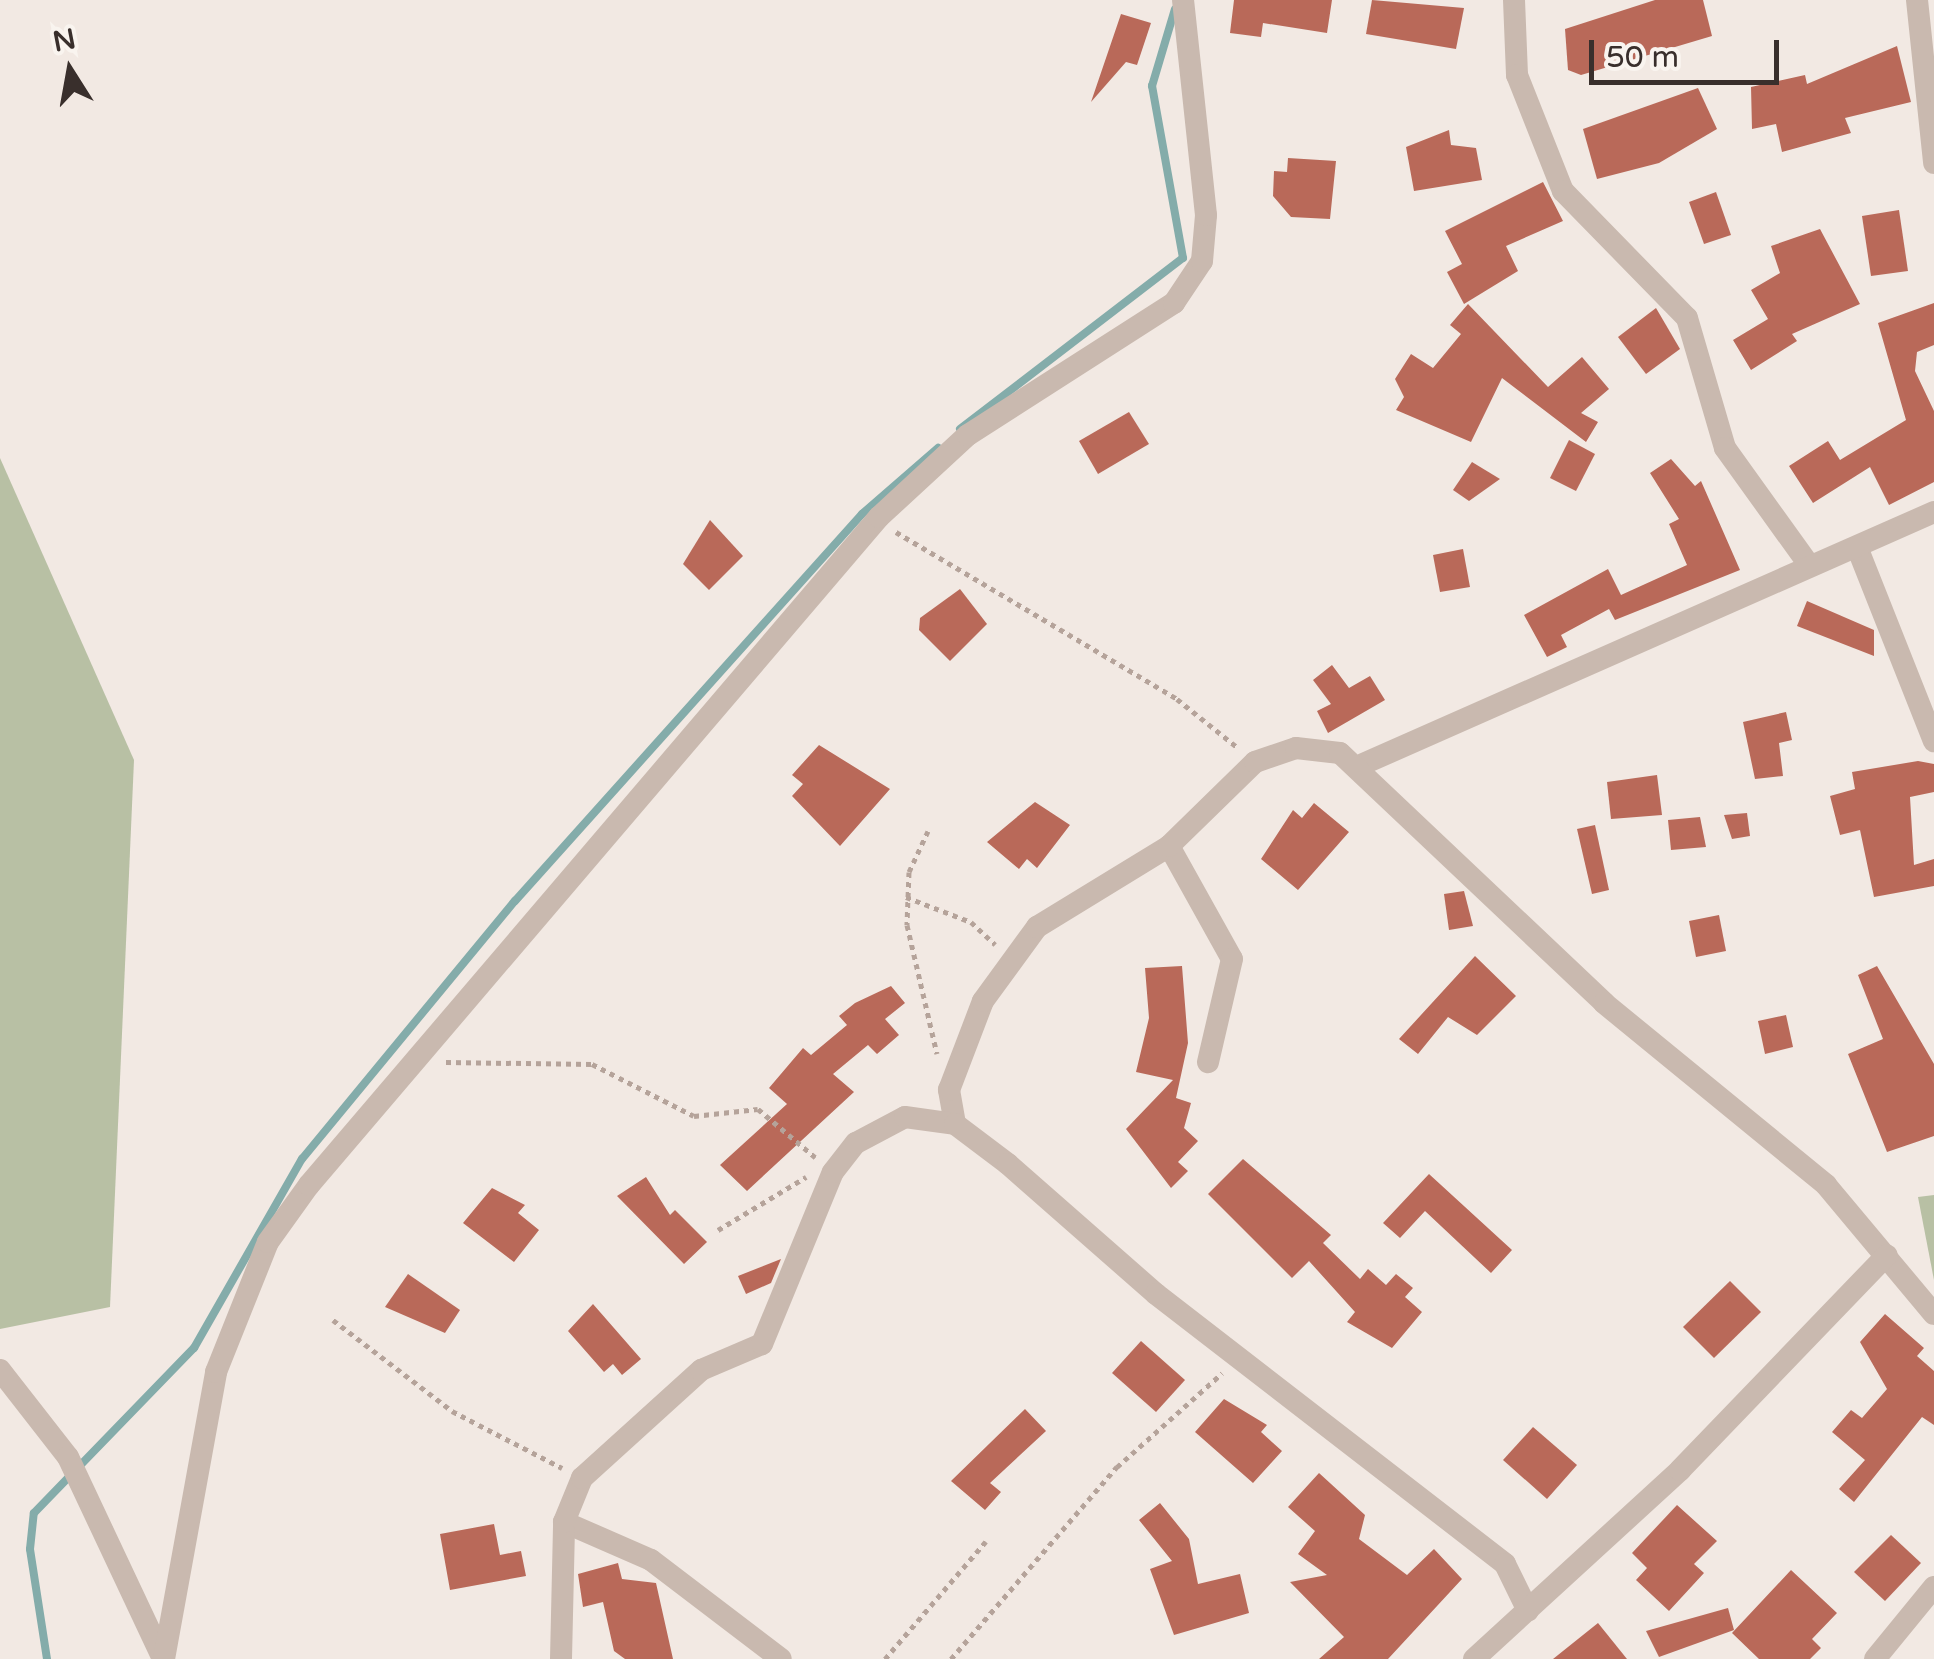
<!DOCTYPE html>
<html>
<head>
<meta charset="utf-8">
<style>
	body { margin:0 }
	#map { position:relative; width:1934px; height:1659px; overflow:hidden; background:#f2e9e3; font-family:"Varela Round",sans-serif }
	div>[style] { position:absolute }
	[style*='--x'] { left:calc(var(--x)*1px); top:calc(var(--y)*1px); width:calc(var(--w)*1px); rotate:calc(var(--a)*1deg) }
	.green>* { inset:0; background:#b8c0a4 }
	.stream>* { height:8px; margin:-4px; padding:0 4px; transform-origin:4px; border-radius:4px; background:#84acaa }
	.building>* { inset:0; background:#b96959 }
	.path>* { height:5px; margin-top:-2.5px; transform-origin:0; background:repeating-linear-gradient(90deg,#b5a39a 0 5px,transparent 0 10px) }
	.street>* { height:22px; margin:-11px; padding:0 11px; transform-origin:11px; border-radius:11px; background:#c9b9af }
	span { translate:-50% -50%; white-space:nowrap; text-align:center; line-height:1.15; -webkit-text-stroke:8px #f9f4ef; paint-order:stroke }
	.north { position:absolute; left:20px; top:20px; width:100px; height:100px; -webkit-text-stroke:8px #f9f4ef; paint-order:stroke; rotate:349deg; font-size:28px; font-weight:700; line-height:40px; text-align:center; color:#392f2c }
	.north::after { content:''; display:block; margin:auto; width:35px; height:45px; background:#392f2c; clip-path:polygon(50% 0,100% 100%,50% 72%,0 100%) }
	.scale { position:absolute; left:1589px; top:40px; width:190px; height:45px; box-sizing:border-box; border:5px solid #392f2c; border-top:0; padding-left:12px; font-size:30px; line-height:35px; white-space:nowrap; color:#392f2c; -webkit-text-stroke:8px #f9f4ef; paint-order:stroke }
</style>
</head>
<body>
<div id="map">
	<div class="green">
		<i style="clip-path:polygon(0 458px,134px 760px,110px 1307px,0 1329px)"></i>
		<i style="clip-path:polygon(1934px 1195px,1934px 1280px,1918px 1197px)"></i>
	</div>
	<div class="stream">
		<i style="--x:960;--y:429;--w:281;--a:-37.5"></i>
		<i style="--x:1183;--y:258;--w:175;--a:-100.2"></i>
		<i style="--x:1152;--y:86;--w:80;--a:-73.4"></i>
		<i style="--x:47;--y:1659;--w:111;--a:-98.8"></i>
		<i style="--x:30;--y:1549;--w:36;--a:-84"></i>
		<i style="--x:34;--y:1513;--w:230;--a:-45.9"></i>
		<i style="--x:194;--y:1348;--w:218;--a:-60.3"></i>
		<i style="--x:302;--y:1159;--w:335;--a:-50.5"></i>
		<i style="--x:515;--y:901;--w:520;--a:-48.12"></i>
		<i style="--x:862;--y:514;--w:101;--a:-41"></i>
	</div>
	<div class="building">
		<i style="clip-path:polygon(1234px 0,1332px 0,1327px 33px,1263px 23px,1261px 37px,1230px 33px)"></i>
		<i style="clip-path:polygon(1372px 0,1464px 8px,1456px 49px,1366px 34px)"></i>
		<i style="clip-path:polygon(1655px 0,1703px 0,1712px 36px,1581px 75px,1568px 70px,1565px 29px)"></i>
		<i style="clip-path:polygon(1121px 14px,1151px 23px,1137px 65px,1126px 62px,1091px 102px)"></i>
		<i style="clip-path:polygon(1897px 46px,1911px 102px,1845px 118px,1851px 133px,1782px 152px,1776px 124px,1752px 129px,1751px 87px,1805px 75px,1807px 84px)"></i>
		<i style="clip-path:polygon(1698px 88px,1717px 129px,1659px 163px,1597px 179px,1583px 129px)"></i>
		<i style="clip-path:polygon(1449px 130px,1451px 145px,1476px 148px,1482px 180px,1414px 191px,1406px 147px)"></i>
		<i style="clip-path:polygon(1288px 158px,1336px 161px,1330px 219px,1291px 217px,1273px 196px,1274px 171px,1287px 172px)"></i>
		<i style="clip-path:polygon(1543px 182px,1563px 221px,1506px 246px,1518px 271px,1464px 304px,1447px 272px,1462px 264px,1445px 231px)"></i>
		<i style="clip-path:polygon(1716px 192px,1731px 235px,1704px 244px,1689px 202px)"></i>
		<i style="clip-path:polygon(1899px 210px,1908px 271px,1871px 276px,1862px 216px)"></i>
		<i style="clip-path:polygon(1820px 229px,1860px 304px,1792px 334px,1797px 341px,1751px 370px,1733px 340px,1768px 319px,1751px 290px,1780px 273px,1771px 246px)"></i>
		<i style="clip-path:polygon(1934px 303px,1934px 345px,1917px 352px,1915px 371px,1934px 411px,1934px 482px,1889px 505px,1870px 467px,1813px 503px,1789px 466px,1828px 441px,1840px 460px,1906px 420px,1878px 323px)"></i>
		<i style="clip-path:polygon(1468px 304px,1548px 387px,1582px 357px,1609px 389px,1581px 413px,1598px 422px,1586px 442px,1502px 378px,1471px 442px,1396px 410px,1404px 397px,1395px 379px,1411px 354px,1433px 368px,1461px 334px,1450px 325px)"></i>
		<i style="clip-path:polygon(1656px 308px,1680px 349px,1646px 374px,1618px 337px)"></i>
		<i style="clip-path:polygon(1129px 412px,1149px 444px,1098px 474px,1079px 441px)"></i>
		<i style="clip-path:polygon(1569px 440px,1595px 454px,1576px 491px,1550px 478px)"></i>
		<i style="clip-path:polygon(1671px 459px,1695px 486px,1701px 481px,1740px 570px,1615px 620px,1609px 609px,1561px 635px,1567px 647px,1547px 657px,1524px 615px,1608px 569px,1621px 595px,1687px 565px,1669px 524px,1679px 519px,1650px 473px)"></i>
		<i style="clip-path:polygon(1472px 462px,1500px 479px,1469px 501px,1453px 490px)"></i>
		<i style="clip-path:polygon(710px 520px,743px 556px,709px 590px,683px 564px)"></i>
		<i style="clip-path:polygon(1463px 549px,1470px 587px,1440px 592px,1433px 555px)"></i>
		<i style="clip-path:polygon(960px 589px,987px 624px,950px 661px,919px 630px,920px 618px)"></i>
		<i style="clip-path:polygon(1807px 601px,1874px 630px,1874px 656px,1797px 626px)"></i>
		<i style="clip-path:polygon(1332px 665px,1349px 688px,1370px 676px,1385px 700px,1328px 733px,1317px 711px,1331px 704px,1313px 680px)"></i>
		<i style="clip-path:polygon(1786px 712px,1792px 740px,1779px 743px,1783px 776px,1755px 779px,1743px 722px)"></i>
		<i style="clip-path:polygon(819px 745px,890px 789px,840px 846px,792px 796px,803px 784px,792px 775px)"></i>
		<i style="clip-path:polygon(1918px 761px,1934px 764px,1934px 792px,1910px 797px,1914px 865px,1934px 859px,1934px 886px,1874px 897px,1860px 830px,1840px 835px,1830px 796px,1855px 789px,1852px 772px)"></i>
		<i style="clip-path:polygon(1657px 775px,1662px 815px,1611px 819px,1607px 782px)"></i>
		<i style="clip-path:polygon(1035px 802px,1070px 825px,1037px 868px,1027px 859px,1019px 869px,987px 842px)"></i>
		<i style="clip-path:polygon(1314px 803px,1349px 832px,1298px 890px,1261px 859px,1293px 810px,1302px 818px)"></i>
		<i style="clip-path:polygon(1747px 813px,1750px 836px,1732px 839px,1724px 815px)"></i>
		<i style="clip-path:polygon(1700px 817px,1706px 847px,1671px 850px,1668px 820px)"></i>
		<i style="clip-path:polygon(1595px 825px,1609px 890px,1592px 894px,1577px 829px)"></i>
		<i style="clip-path:polygon(1464px 891px,1473px 926px,1449px 930px,1444px 894px)"></i>
		<i style="clip-path:polygon(1719px 915px,1726px 951px,1696px 957px,1689px 921px)"></i>
		<i style="clip-path:polygon(1475px 956px,1516px 996px,1477px 1035px,1448px 1017px,1418px 1054px,1399px 1039px)"></i>
		<i style="clip-path:polygon(1182px 966px,1188px 1043px,1176px 1098px,1191px 1103px,1184px 1128px,1198px 1141px,1178px 1162px,1188px 1171px,1171px 1188px,1126px 1129px,1173px 1080px,1136px 1072px,1149px 1018px,1145px 968px)"></i>
		<i style="clip-path:polygon(1877px 966px,1934px 1064px,1934px 1136px,1887px 1152px,1848px 1054px,1883px 1039px,1858px 975px)"></i>
		<i style="clip-path:polygon(891px 986px,905px 1003px,885px 1019px,899px 1035px,877px 1054px,868px 1045px,833px 1074px,854px 1092px,747px 1191px,720px 1165px,787px 1104px,769px 1088px,803px 1048px,811px 1055px,847px 1025px,839px 1016px,855px 1003px)"></i>
		<i style="clip-path:polygon(1786px 1015px,1793px 1047px,1765px 1054px,1758px 1021px)"></i>
		<i style="clip-path:polygon(1243px 1159px,1331px 1235px,1323px 1243px,1360px 1279px,1368px 1269px,1386px 1285px,1396px 1274px,1413px 1288px,1405px 1297px,1422px 1312px,1392px 1348px,1347px 1322px,1355px 1312px,1309px 1261px,1292px 1278px,1208px 1194px)"></i>
		<i style="clip-path:polygon(1429px 1174px,1512px 1250px,1491px 1273px,1425px 1211px,1400px 1238px,1383px 1223px)"></i>
		<i style="clip-path:polygon(646px 1177px,670px 1215px,675px 1210px,707px 1242px,684px 1264px,617px 1196px)"></i>
		<i style="clip-path:polygon(492px 1188px,525px 1205px,518px 1213px,539px 1230px,514px 1262px,463px 1223px)"></i>
		<i style="clip-path:polygon(781px 1259px,771px 1283px,746px 1294px,738px 1276px)"></i>
		<i style="clip-path:polygon(408px 1274px,460px 1310px,445px 1333px,385px 1307px)"></i>
		<i style="clip-path:polygon(1730px 1281px,1761px 1312px,1714px 1358px,1683px 1327px)"></i>
		<i style="clip-path:polygon(593px 1304px,641px 1359px,622px 1375px,613px 1364px,604px 1372px,568px 1331px)"></i>
		<i style="clip-path:polygon(1885px 1314px,1924px 1348px,1917px 1356px,1934px 1371px,1934px 1425px,1922px 1417px,1854px 1502px,1839px 1489px,1865px 1460px,1832px 1432px,1851px 1410px,1862px 1418px,1887px 1389px,1860px 1342px)"></i>
		<i style="clip-path:polygon(1141px 1341px,1185px 1380px,1156px 1412px,1112px 1373px)"></i>
		<i style="clip-path:polygon(1224px 1399px,1267px 1425px,1261px 1432px,1282px 1451px,1253px 1483px,1195px 1432px)"></i>
		<i style="clip-path:polygon(1025px 1409px,1046px 1431px,990px 1483px,1001px 1492px,985px 1510px,951px 1481px)"></i>
		<i style="clip-path:polygon(1533px 1427px,1577px 1465px,1547px 1499px,1503px 1460px)"></i>
		<i style="clip-path:polygon(1319px 1473px,1365px 1515px,1359px 1539px,1407px 1575px,1434px 1549px,1462px 1579px,1388px 1659px,1319px 1659px,1344px 1637px,1290px 1582px,1327px 1575px,1298px 1554px,1315px 1531px,1288px 1507px)"></i>
		<i style="clip-path:polygon(1160px 1503px,1189px 1539px,1198px 1584px,1240px 1574px,1249px 1613px,1174px 1635px,1150px 1569px,1172px 1561px,1139px 1520px)"></i>
		<i style="clip-path:polygon(1677px 1505px,1717px 1541px,1694px 1564px,1704px 1573px,1669px 1611px,1636px 1580px,1647px 1568px,1632px 1553px)"></i>
		<i style="clip-path:polygon(494px 1524px,500px 1555px,521px 1551px,526px 1576px,450px 1590px,440px 1534px)"></i>
		<i style="clip-path:polygon(1891px 1535px,1921px 1563px,1885px 1601px,1854px 1572px)"></i>
		<i style="clip-path:polygon(618px 1563px,622px 1579px,656px 1583px,673px 1659px,625px 1659px,614px 1651px,603px 1602px,583px 1607px,578px 1574px)"></i>
		<i style="clip-path:polygon(1791px 1570px,1837px 1613px,1812px 1639px,1821px 1648px,1810px 1659px,1759px 1659px,1732px 1633px)"></i>
		<i style="clip-path:polygon(1728px 1608px,1734px 1630px,1659px 1657px,1646px 1631px)"></i>
		<i style="clip-path:polygon(1598px 1623px,1627px 1659px,1553px 1659px)"></i>
	</div>
	<div class="path">
		<i style="--x:896;--y:532;--w:327;--a:30.7"></i>
		<i style="--x:1177;--y:699;--w:77;--a:38.7"></i>
		<i style="--x:928;--y:831;--w:45;--a:114.9"></i>
		<i style="--x:909;--y:872;--w:53;--a:92.2"></i>
		<i style="--x:907;--y:925;--w:132;--a:76.9"></i>
		<i style="--x:906;--y:897;--w:70;--a:21"></i>
		<i style="--x:971;--y:922;--w:33;--a:43"></i>
		<i style="--x:446;--y:1062;--w:146;--a:0.8"></i>
		<i style="--x:592;--y:1064;--w:114;--a:27"></i>
		<i style="--x:694;--y:1116;--w:64;--a:-6.2"></i>
		<i style="--x:758;--y:1109;--w:75;--a:40.1"></i>
		<i style="--x:718;--y:1230;--w:103;--a:-31.1"></i>
		<i style="--x:333;--y:1320;--w:150;--a:37.4"></i>
		<i style="--x:452;--y:1411;--w:124;--a:27.4"></i>
		<i style="--x:885;--y:1659;--w:155;--a:-49.4"></i>
		<i style="--x:951;--y:1659;--w:254;--a:-49.2"></i>
		<i style="--x:1117;--y:1467;--w:141;--a:-41.8"></i>
	</div>
	<div class="street">
		<i style="--x:1514;--y:0;--w:75;--a:87.7"></i>
		<i style="--x:1517;--y:75;--w:125;--a:68.4"></i>
		<i style="--x:1563;--y:191;--w:177;--a:45.7"></i>
		<i style="--x:1687;--y:318;--w:135;--a:73.7"></i>
		<i style="--x:1725;--y:448;--w:144;--a:54.3"></i>
		<i style="--x:1917;--y:0;--w:164;--a:84"></i>
		<i style="--x:1857;--y:547;--w:209;--a:68.4"></i>
		<i style="--x:1363;--y:764;--w:624;--a:-23.81"></i>
		<i style="--x:1169;--y:846;--w:129;--a:60.9"></i>
		<i style="--x:1232;--y:959;--w:106;--a:103.1"></i>
		<i style="--x:955;--y:1124;--w:35;--a:-100"></i>
		<i style="--x:949;--y:1090;--w:95;--a:-69.1"></i>
		<i style="--x:983;--y:1001;--w:92;--a:-53.9"></i>
		<i style="--x:1037;--y:927;--w:155;--a:-31.5"></i>
		<i style="--x:1169;--y:846;--w:120;--a:-44.3"></i>
		<i style="--x:1255;--y:762;--w:43;--a:-18.9"></i>
		<i style="--x:1296;--y:748;--w:44;--a:6.5"></i>
		<i style="--x:1340;--y:753;--w:364;--a:43.4"></i>
		<i style="--x:1604;--y:1003;--w:287;--a:39.3"></i>
		<i style="--x:1826;--y:1185;--w:168;--a:50.1"></i>
		<i style="--x:0;--y:1370;--w:110;--a:52"></i>
		<i style="--x:68;--y:1457;--w:223;--a:64.8"></i>
		<i style="--x:564;--y:1522;--w:95;--a:23.6"></i>
		<i style="--x:651;--y:1560;--w:163;--a:37.3"></i>
		<i style="--x:164;--y:1659;--w:292;--a:-79.7"></i>
		<i style="--x:216;--y:1372;--w:140;--a:-68.2"></i>
		<i style="--x:268;--y:1242;--w:70;--a:-54.3"></i>
		<i style="--x:309;--y:1185;--w:878;--a:-49.53"></i>
		<i style="--x:879;--y:517;--w:121;--a:-42.7"></i>
		<i style="--x:968;--y:435;--w:245;--a:-32.7"></i>
		<i style="--x:1174;--y:303;--w:50;--a:-56.3"></i>
		<i style="--x:1202;--y:261;--w:46;--a:-85"></i>
		<i style="--x:1206;--y:215;--w:216;--a:-96.1"></i>
		<i style="--x:561;--y:1659;--w:137;--a:-88.7"></i>
		<i style="--x:564;--y:1522;--w:48;--a:-67.8"></i>
		<i style="--x:582;--y:1478;--w:161;--a:-42.2"></i>
		<i style="--x:701;--y:1370;--w:66;--a:-23.1"></i>
		<i style="--x:762;--y:1344;--w:186;--a:-67.6"></i>
		<i style="--x:833;--y:1172;--w:37;--a:-52"></i>
		<i style="--x:856;--y:1143;--w:55;--a:-28"></i>
		<i style="--x:905;--y:1117;--w:50;--a:8"></i>
		<i style="--x:955;--y:1124;--w:66;--a:37"></i>
		<i style="--x:1008;--y:1164;--w:197;--a:41.3"></i>
		<i style="--x:1156;--y:1294;--w:441;--a:37.7"></i>
		<i style="--x:1505;--y:1564;--w:52;--a:63.9"></i>
		<i style="--x:1474;--y:1659;--w:280;--a:-42.5"></i>
		<i style="--x:1680;--y:1470;--w:298;--a:-46.1"></i>
		<i style="--x:1875;--y:1659;--w:93;--a:-50.7"></i>
	</div>
	<div class="north">N</div>
	<div class="scale">50 m</div>
</div>
</body>
</html>
